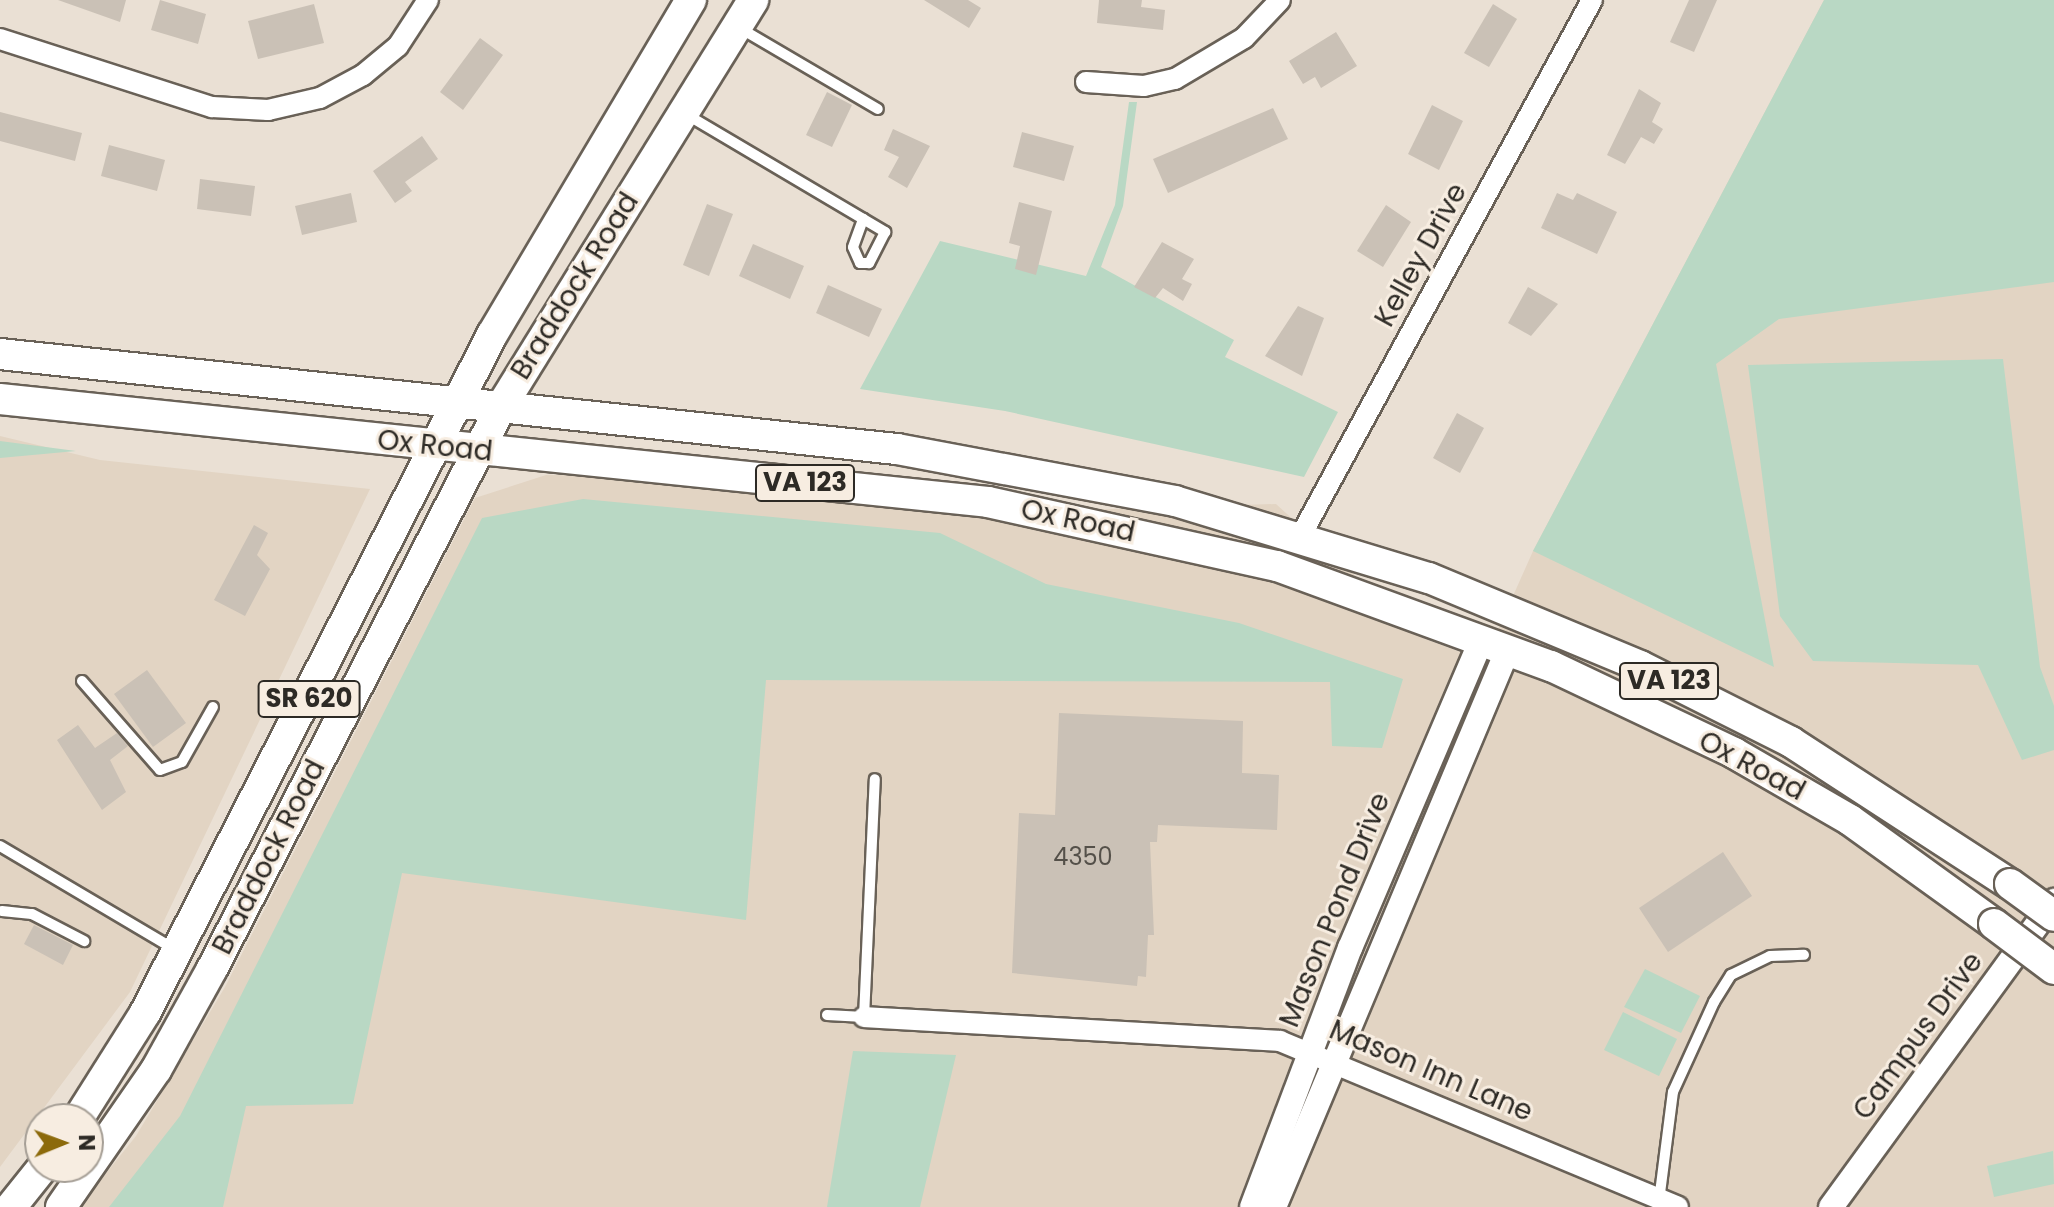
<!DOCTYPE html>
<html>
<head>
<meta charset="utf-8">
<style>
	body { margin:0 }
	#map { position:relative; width:2054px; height:1207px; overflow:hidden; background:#eae0d4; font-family:Poppins,sans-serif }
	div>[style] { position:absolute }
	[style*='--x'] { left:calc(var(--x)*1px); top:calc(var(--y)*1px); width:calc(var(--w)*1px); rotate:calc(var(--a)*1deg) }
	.built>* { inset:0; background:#e2d4c3 }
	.green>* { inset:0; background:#b9d8c4 }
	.building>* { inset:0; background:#cac1b6 }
	.roads { filter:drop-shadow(2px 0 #696157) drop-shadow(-2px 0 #696157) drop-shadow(0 2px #696157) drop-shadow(0 -2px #696157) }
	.service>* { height:10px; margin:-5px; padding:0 5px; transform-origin:5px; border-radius:5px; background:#fff }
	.minor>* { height:20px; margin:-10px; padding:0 10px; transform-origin:10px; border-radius:10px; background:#fff }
	.tertiary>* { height:24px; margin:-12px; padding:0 12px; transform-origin:12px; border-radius:12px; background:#fff }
	.primary>* { height:30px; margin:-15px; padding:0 15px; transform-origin:15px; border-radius:15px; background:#fff }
	.bridges { filter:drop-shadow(2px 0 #696157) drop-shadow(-2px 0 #696157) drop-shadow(0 2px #696157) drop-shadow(0 -2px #696157) }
	.primary-bridge>* { height:30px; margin:-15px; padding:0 15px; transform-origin:15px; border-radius:15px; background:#fff }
	span { translate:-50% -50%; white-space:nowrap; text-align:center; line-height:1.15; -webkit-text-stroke:6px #f7ede1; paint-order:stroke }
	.number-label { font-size:24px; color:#545049 }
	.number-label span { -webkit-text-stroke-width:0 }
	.shield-label span { padding:2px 6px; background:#f7ede1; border:2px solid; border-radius:6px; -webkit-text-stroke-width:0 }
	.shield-label { font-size:26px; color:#2d2a25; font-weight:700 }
	.street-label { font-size:28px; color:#2d2a25 }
	.north { position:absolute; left:24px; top:1103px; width:80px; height:80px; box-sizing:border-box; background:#f7ede1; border:2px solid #a69f96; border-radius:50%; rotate:89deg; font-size:22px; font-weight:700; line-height:32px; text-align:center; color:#2d2a25 }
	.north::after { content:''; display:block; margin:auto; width:28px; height:36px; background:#8c6a0b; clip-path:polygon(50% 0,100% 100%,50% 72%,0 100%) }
</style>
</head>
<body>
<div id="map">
	<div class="built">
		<i style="clip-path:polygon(1824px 0,2054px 0,2054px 1207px,79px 1207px,136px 1136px,225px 987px,475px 498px,546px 475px,640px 476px,982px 513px,1276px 504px,1425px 639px,1484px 661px,1533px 551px)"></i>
		<i style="clip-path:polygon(0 436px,100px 460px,370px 489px,130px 992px,0 1167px)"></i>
	</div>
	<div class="green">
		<i style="clip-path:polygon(1824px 0,2054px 0,2054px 282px,1779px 319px,1716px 364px,1774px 667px,1533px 551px)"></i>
		<i style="clip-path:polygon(1129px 102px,1137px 102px,1123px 206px,1101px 267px,1234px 340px,1225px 357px,1338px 412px,1304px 477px,1005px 411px,860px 389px,940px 241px,1086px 276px,1115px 205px)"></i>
		<i style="clip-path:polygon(2003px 359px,2040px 667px,2054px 706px,2054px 750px,2022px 760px,1978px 665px,1813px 661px,1780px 616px,1748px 365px)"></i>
		<i style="clip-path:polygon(0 441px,76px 451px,0 458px)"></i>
		<i style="clip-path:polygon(583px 499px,940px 533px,1046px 584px,1239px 623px,1403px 679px,1382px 748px,1332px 746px,1330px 682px,766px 680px,746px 920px,402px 873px,353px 1104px,246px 1106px,223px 1207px,109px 1207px,180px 1116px,482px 518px)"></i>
		<i style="clip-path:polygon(1645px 969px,1700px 996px,1681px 1033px,1624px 1007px)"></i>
		<i style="clip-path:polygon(1623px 1012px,1677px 1039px,1659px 1076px,1604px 1050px)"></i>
		<i style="clip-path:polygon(853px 1051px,956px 1055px,920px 1207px,827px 1207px)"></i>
		<i style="clip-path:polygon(2053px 1151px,2054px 1184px,1994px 1197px,1987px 1166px)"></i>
	</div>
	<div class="building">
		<i style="clip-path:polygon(58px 0,126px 0,120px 22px)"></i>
		<i style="clip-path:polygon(160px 0,206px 14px,198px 44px,151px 30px)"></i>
		<i style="clip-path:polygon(924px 0,968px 0,981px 8px,969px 28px)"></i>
		<i style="clip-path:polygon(1099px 0,1142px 0,1141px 7px,1165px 10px,1163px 30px,1097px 23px)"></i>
		<i style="clip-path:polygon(1689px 0,1717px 0,1694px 52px,1670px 42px)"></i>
		<i style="clip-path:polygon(314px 4px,324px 43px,258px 59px,248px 21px)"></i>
		<i style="clip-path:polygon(1493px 4px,1517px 19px,1489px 67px,1464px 53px)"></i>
		<i style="clip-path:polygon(1336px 32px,1357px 66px,1321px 88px,1315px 77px,1303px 84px,1289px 61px)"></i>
		<i style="clip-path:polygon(480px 38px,503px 55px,463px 110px,440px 92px)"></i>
		<i style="clip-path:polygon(1639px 89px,1661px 103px,1652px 122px,1663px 129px,1654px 144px,1641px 137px,1625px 164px,1607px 155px)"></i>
		<i style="clip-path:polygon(827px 92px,852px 105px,832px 147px,806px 135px)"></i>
		<i style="clip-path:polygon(1432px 105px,1463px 121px,1439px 170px,1408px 154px)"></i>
		<i style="clip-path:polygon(1273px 108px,1288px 139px,1168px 193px,1153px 159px)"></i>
		<i style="clip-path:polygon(0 112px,82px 133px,75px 161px,0 141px)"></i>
		<i style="clip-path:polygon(893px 129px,930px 146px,907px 188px,888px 177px,899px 157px,884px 150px)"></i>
		<i style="clip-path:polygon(1022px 132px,1074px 146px,1064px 181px,1013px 167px)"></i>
		<i style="clip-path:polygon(422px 136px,438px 159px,405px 182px,412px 191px,395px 203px,373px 171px)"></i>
		<i style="clip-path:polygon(109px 145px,165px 160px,157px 191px,101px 176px)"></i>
		<i style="clip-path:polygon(200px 179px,255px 186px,251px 216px,197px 209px)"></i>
		<i style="clip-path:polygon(351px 193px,357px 222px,302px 235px,295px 206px)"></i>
		<i style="clip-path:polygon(1557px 193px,1573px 200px,1577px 193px,1617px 212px,1597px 254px,1541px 228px)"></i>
		<i style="clip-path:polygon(1019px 202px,1052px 211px,1036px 275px,1015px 269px,1020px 246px,1009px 243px)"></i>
		<i style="clip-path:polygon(707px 204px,733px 214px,709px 276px,683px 265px)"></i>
		<i style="clip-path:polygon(1386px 205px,1411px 222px,1383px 267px,1357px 251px)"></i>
		<i style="clip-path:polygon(1162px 242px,1194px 259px,1182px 279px,1192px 284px,1183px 301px,1163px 288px,1155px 298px,1134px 287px)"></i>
		<i style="clip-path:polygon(753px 244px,804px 266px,790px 299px,739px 276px)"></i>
		<i style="clip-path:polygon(828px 285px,882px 309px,869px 337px,816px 313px)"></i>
		<i style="clip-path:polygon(1528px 287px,1558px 304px,1531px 336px,1508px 323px)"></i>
		<i style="clip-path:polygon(1298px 306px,1324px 318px,1302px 376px,1265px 356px)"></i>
		<i style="clip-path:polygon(1457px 413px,1484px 428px,1460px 473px,1433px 458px)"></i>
		<i style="clip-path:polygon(254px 525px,268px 533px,257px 555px,270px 569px,245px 616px,214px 600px)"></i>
		<i style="clip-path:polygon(147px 670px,186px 723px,153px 747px,114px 694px)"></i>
		<i style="clip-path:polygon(1059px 713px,1243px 721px,1242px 773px,1279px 775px,1277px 830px,1158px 825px,1157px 842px,1150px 842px,1154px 935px,1148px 935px,1146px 977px,1138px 976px,1137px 986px,1012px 973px,1019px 813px,1055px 815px)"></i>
		<i style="clip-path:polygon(78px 725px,95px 748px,117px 733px,128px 746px,110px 760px,126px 792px,102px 810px,57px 740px)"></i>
		<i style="clip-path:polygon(1723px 852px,1752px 896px,1668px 952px,1639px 908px)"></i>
		<i style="clip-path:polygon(34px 925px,73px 945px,63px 965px,24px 944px)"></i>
	</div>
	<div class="roads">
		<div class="service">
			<i style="--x:738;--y:27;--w:162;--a:30.4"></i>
			<i style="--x:684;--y:113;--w:234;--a:30.6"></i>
			<i style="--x:885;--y:232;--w:35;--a:117"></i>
			<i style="--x:869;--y:263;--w:9;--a:180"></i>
			<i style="--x:860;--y:263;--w:17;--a:-114"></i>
			<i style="--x:853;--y:247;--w:30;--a:-70"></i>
			<i style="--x:82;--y:681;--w:118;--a:48.8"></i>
			<i style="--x:160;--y:770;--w:23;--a:-20"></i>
			<i style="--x:182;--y:762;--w:63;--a:-60.6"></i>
			<i style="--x:0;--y:846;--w:202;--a:30.6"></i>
			<i style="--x:2;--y:911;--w:30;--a:6"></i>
			<i style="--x:32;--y:914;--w:59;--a:27.4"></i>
			<i style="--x:827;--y:1015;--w:37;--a:3"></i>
			<i style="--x:864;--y:1017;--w:238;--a:-87.4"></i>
			<i style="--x:1659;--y:1201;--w:110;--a:-82.7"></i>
			<i style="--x:1673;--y:1092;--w:99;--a:-65.5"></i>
			<i style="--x:1714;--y:1002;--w:32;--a:-58"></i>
			<i style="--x:1731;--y:975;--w:43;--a:-26"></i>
			<i style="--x:1770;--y:956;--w:34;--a:-2"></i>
		</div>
		<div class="minor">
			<i style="--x:0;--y:39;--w:223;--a:17.8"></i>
			<i style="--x:212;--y:107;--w:56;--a:3.1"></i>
			<i style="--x:268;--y:110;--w:53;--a:-13"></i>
			<i style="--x:320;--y:98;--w:49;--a:-28.1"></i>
			<i style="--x:363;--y:75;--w:45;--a:-39.6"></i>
			<i style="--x:398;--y:46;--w:55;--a:-56.9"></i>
			<i style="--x:1086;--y:82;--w:58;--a:3.9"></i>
			<i style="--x:1144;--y:86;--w:32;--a:-13"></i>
			<i style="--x:1175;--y:79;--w:80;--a:-30.7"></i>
			<i style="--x:1244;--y:38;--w:52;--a:-46.5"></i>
			<i style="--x:1300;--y:537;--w:611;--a:-61.46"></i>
			<i style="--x:864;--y:1017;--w:417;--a:3.3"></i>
			<i style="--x:1280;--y:1041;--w:431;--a:22.6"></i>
		</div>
		<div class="tertiary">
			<i style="--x:1252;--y:1207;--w:277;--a:-69.3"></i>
			<i style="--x:1350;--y:948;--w:336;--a:-66.9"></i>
			<i style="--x:1274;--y:1207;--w:605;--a:-67.25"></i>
			<i style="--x:1831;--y:1207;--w:379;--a:-53.9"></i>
		</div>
		<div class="primary">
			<i style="--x:0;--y:354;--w:902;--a:6.05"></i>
			<i style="--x:897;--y:449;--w:283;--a:10.6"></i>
			<i style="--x:1175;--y:501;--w:265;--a:16.9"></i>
			<i style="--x:1429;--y:578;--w:229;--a:22.6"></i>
			<i style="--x:1640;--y:666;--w:169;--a:26.7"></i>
			<i style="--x:1791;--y:742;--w:261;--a:33"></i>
			<i style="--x:0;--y:399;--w:993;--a:5.95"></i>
			<i style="--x:988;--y:502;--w:296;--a:12.5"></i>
			<i style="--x:1277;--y:566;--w:292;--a:20.1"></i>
			<i style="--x:1551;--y:666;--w:203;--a:25.4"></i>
			<i style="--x:1734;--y:753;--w:134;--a:30"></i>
			<i style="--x:1850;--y:820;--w:178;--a:35.8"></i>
			<i style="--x:78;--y:1119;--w:125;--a:-57.7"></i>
			<i style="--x:145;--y:1013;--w:762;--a:-62.9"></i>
			<i style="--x:492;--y:335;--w:390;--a:-59.3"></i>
			<i style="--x:11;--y:1207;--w:51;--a:-51.3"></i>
			<i style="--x:61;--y:1207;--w:167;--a:-55.3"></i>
			<i style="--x:156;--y:1070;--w:115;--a:-61"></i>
			<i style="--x:212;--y:969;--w:632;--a:-62.79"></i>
			<i style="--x:501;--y:407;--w:479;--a:-58.2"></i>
		</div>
	</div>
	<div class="bridges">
		<div class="primary-bridge">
			<i style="--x:2010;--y:884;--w:54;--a:36"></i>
			<i style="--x:1994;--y:924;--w:75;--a:36.9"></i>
		</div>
	</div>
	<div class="number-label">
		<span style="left:1083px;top:857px">4350</span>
	</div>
	<div class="shield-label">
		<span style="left:805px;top:483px">VA 123</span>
		<span style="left:1669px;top:681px">VA 123</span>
		<span style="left:309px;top:699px">SR 620</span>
	</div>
	<div class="street-label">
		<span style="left:1421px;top:255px;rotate:-61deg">Kelley Drive</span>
		<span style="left:575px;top:286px;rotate:-58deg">Braddock Road</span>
		<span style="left:435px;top:446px;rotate:6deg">Ox Road</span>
		<span style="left:1078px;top:521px;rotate:12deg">Ox Road</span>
		<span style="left:1752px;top:766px;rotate:28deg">Ox Road</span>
		<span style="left:269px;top:857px;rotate:-63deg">Braddock Road</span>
		<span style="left:1335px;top:910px;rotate:-68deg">Mason Pond Drive</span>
		<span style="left:1918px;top:1036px;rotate:-54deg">Campus Drive</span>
		<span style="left:1431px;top:1071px;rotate:23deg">Mason Inn Lane</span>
	</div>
	<div class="north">N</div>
</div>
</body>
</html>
